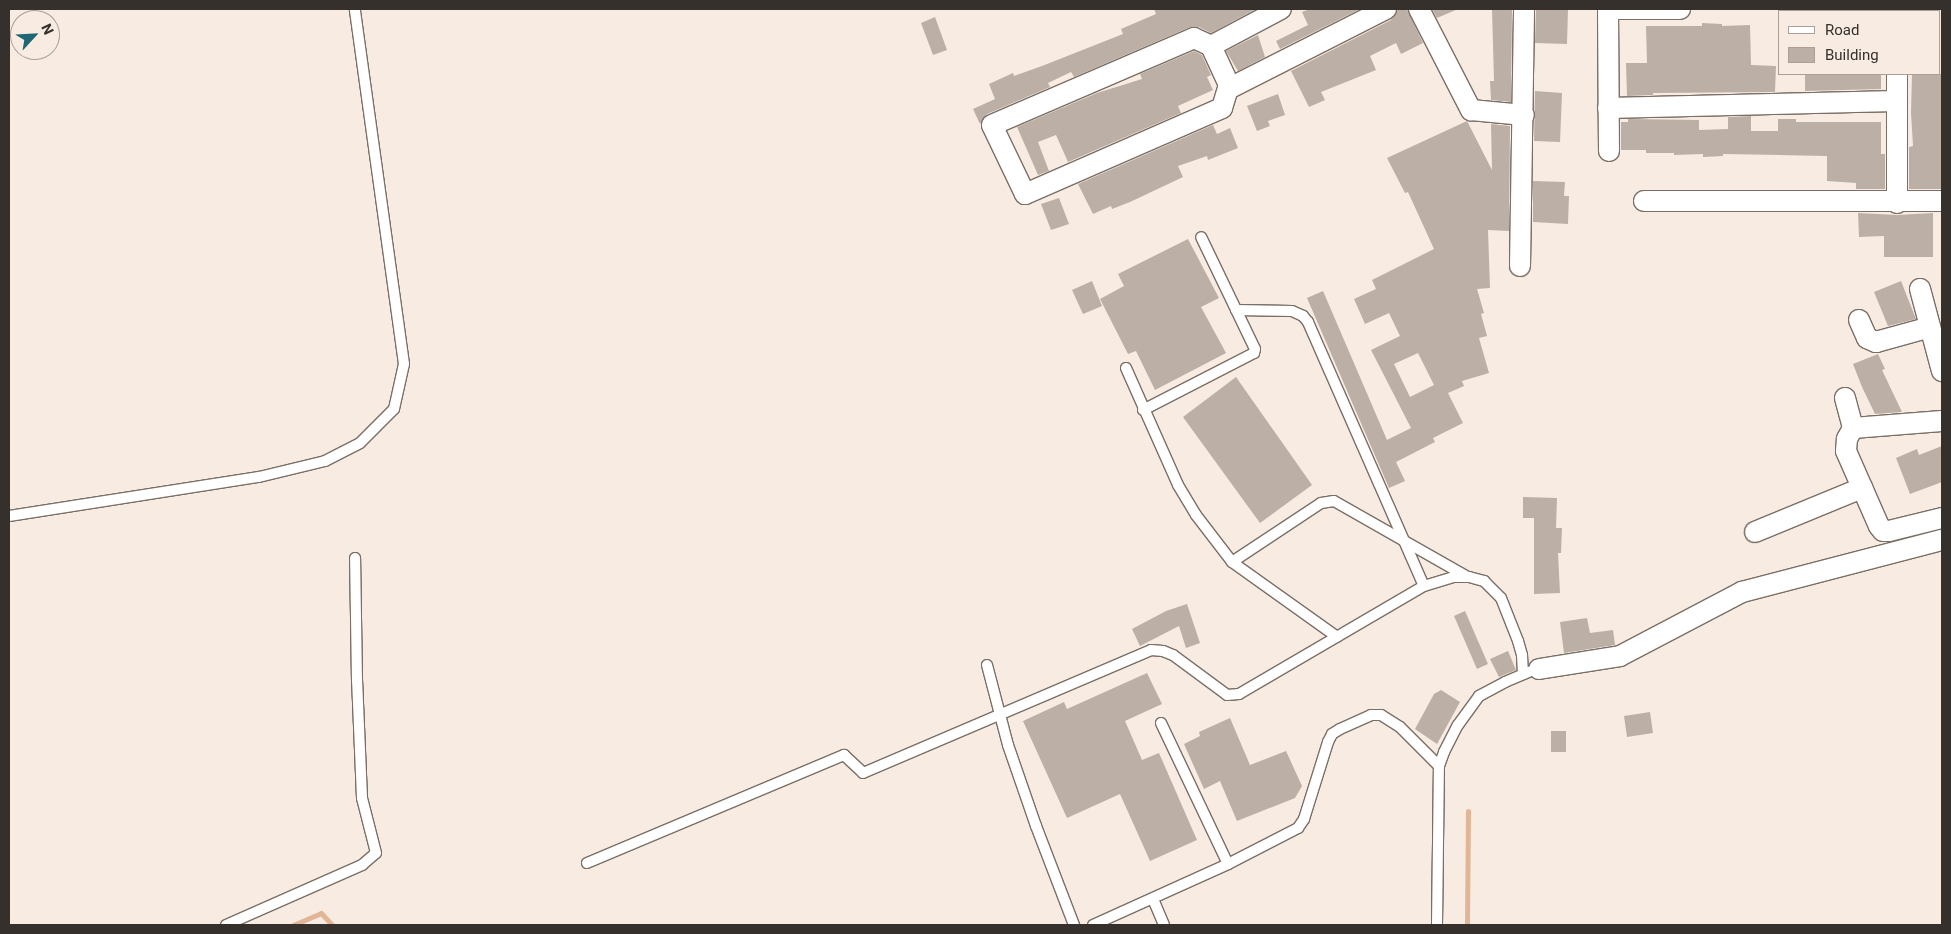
<!DOCTYPE html>
<html>
<head>
<meta charset="utf-8">
<style>
	body { margin:0 }
	#map { position:relative; width:1951px; height:934px; overflow:hidden; background:#f8ebe1; font-family:Roboto,sans-serif }
	div>[style] { position:absolute }
	[style*='--x'] { left:calc(var(--x)*1px); top:calc(var(--y)*1px); width:calc(var(--w)*1px); rotate:calc(var(--a)*1deg) }
	.stream>* { height:5px; margin:-2.5px; padding:0 2.5px; transform-origin:2.5px; border-radius:2.5px; background:#e1b697 }
	.building>* { inset:0; background:#bcafa6 }
	.roads { filter:drop-shadow(1px 0 #7a6f66) drop-shadow(-1px 0 #7a6f66) drop-shadow(0 1px #7a6f66) drop-shadow(0 -1px #7a6f66) }
	.lane>* { height:10px; margin:-5px; padding:0 5px; transform-origin:5px; border-radius:5px; background:#fff }
	.street>* { height:20px; margin:-10px; padding:0 10px; transform-origin:10px; border-radius:10px; background:#fff }
	span { translate:-50% -50%; white-space:nowrap; text-align:center; line-height:1.15; -webkit-text-stroke:4.5px #f8ebe1; paint-order:stroke }
	.frame { position:absolute; inset:0; border:10px solid #35302c; pointer-events:none }
	.legend { position:absolute; left:1778px; top:10px; width:162px; height:65px; box-sizing:border-box; background:#f8ebe1; border:1px solid #aaa099; margin:0; padding:6px 9px; list-style:none; font-size:15px; color:#35302c }
	.legend li { display:flex; align-items:center; gap:10px; height:25px }
	.legend b { width:25px; border:1px solid #aaa099 }
	.north { position:absolute; left:10px; top:10px; width:50px; height:50px; box-sizing:border-box; background:#f8ebe1; border:1px solid #aaa099; border-radius:50%; rotate:65deg; font-size:14px; font-weight:700; line-height:20px; text-align:center; color:#35302c }
	.north::after { content:''; display:block; margin:auto; width:18px; height:22px; background:#1f6775; clip-path:polygon(50% 0,100% 100%,50% 72%,0 100%) }
</style>
</head>
<body>
<div id="map">
	<div class="stream">
		<i style="--x:293;--y:925;--w:30;--a:-23"></i>
		<i style="--x:321;--y:913;--w:16;--a:47"></i>
		<i style="--x:1467;--y:925;--w:114;--a:-89.5"></i>
	</div>
	<div class="building">
		<i style="clip-path:polygon(1154px 9px,1256px 9px,1211px 33px,1199px 27px,1190px 27px,1074px 77px,1071px 72px,1048px 83px,1050px 87px,987px 114px,980px 124px,973px 109px,995px 99px,989px 84px,1013px 73px,1014px 76px,1042px 66px,1123px 34px,1121px 29px,1156px 14px)"></i>
		<i style="clip-path:polygon(1310px 9px,1360px 9px,1280px 49px,1276px 41px,1308px 25px,1302px 12px)"></i>
		<i style="clip-path:polygon(1398px 9px,1407px 9px,1423px 43px,1401px 54px,1396px 43px,1370px 56px,1376px 70px,1321px 92px,1325px 100px,1309px 107px,1291px 71px,1391px 20px)"></i>
		<i style="clip-path:polygon(1432px 9px,1458px 9px,1437px 18px)"></i>
		<i style="clip-path:polygon(1492px 9px,1512px 9px,1511px 102px,1491px 100px,1490px 81px,1494px 81px)"></i>
		<i style="clip-path:polygon(1536px 9px,1568px 9px,1567px 44px,1535px 43px)"></i>
		<i style="clip-path:polygon(935px 17px,947px 50px,933px 55px,921px 23px)"></i>
		<i style="clip-path:polygon(1702px 23px,1722px 24px,1722px 26px,1750px 25px,1751px 65px,1776px 66px,1775px 92px,1653px 93px,1653px 95px,1627px 96px,1626px 63px,1647px 63px,1646px 26px,1702px 26px)"></i>
		<i style="clip-path:polygon(1258px 35px,1265px 57px,1238px 71px,1226px 51px)"></i>
		<i style="clip-path:polygon(1194px 51px,1202px 55px,1211px 75px,1207px 77px,1213px 90px,1178px 106px,1181px 113px,1068px 162px,1056px 135px,1038px 142px,1049px 171px,1038px 175px,1017px 127px,1097px 93px,1142px 79px,1140px 74px)"></i>
		<i style="clip-path:polygon(1805px 74px,1881px 75px,1881px 89px,1805px 91px)"></i>
		<i style="clip-path:polygon(1912px 74px,1942px 74px,1942px 189px,1909px 189px,1909px 147px,1913px 146px,1911px 113px)"></i>
		<i style="clip-path:polygon(1535px 91px,1562px 93px,1560px 142px,1534px 141px)"></i>
		<i style="clip-path:polygon(1278px 94px,1285px 115px,1268px 121px,1270px 126px,1257px 131px,1247px 106px)"></i>
		<i style="clip-path:polygon(1751px 116px,1751px 131px,1778px 131px,1778px 119px,1796px 119px,1796px 122px,1881px 122px,1881px 154px,1885px 154px,1885px 189px,1856px 189px,1856px 183px,1827px 181px,1827px 156px,1723px 154px,1723px 156px,1703px 157px,1703px 154px,1674px 155px,1674px 153px,1646px 153px,1646px 150px,1621px 150px,1621px 122px,1628px 122px,1628px 119px,1699px 120px,1699px 130px,1728px 129px,1728px 117px)"></i>
		<i style="clip-path:polygon(evenodd,1467px 121px,1492px 170px,1491px 124px,1510px 126px,1509px 231px,1488px 230px,1490px 288px,1477px 289px,1484px 313px,1481px 314px,1487px 336px,1479px 338px,1489px 373px,1462px 381px,1464px 386px,1448px 393px,1463px 423px,1433px 438px,1435px 442px,1396px 462px,1405px 481px,1389px 488px,1307px 298px,1323px 291px,1387px 440px,1411px 428px,1371px 350px,1400px 336px,1389px 313px,1365px 324px,1354px 299px,1376px 289px,1372px 280px,1434px 249px,1408px 192px,1405px 193px,1387px 158px,1467px 121px,1418px 353px,1434px 385px,1410px 397px,1394px 364px,1418px 353px)"></i>
		<i style="clip-path:polygon(1213px 125px,1217px 134px,1230px 128px,1238px 148px,1208px 160px,1207px 156px,1178px 166px,1183px 177px,1130px 202px,1112px 209px,1111px 206px,1093px 214px,1078px 184px)"></i>
		<i style="clip-path:polygon(1533px 181px,1565px 182px,1564px 196px,1569px 196px,1568px 224px,1533px 222px)"></i>
		<i style="clip-path:polygon(1059px 198px,1069px 224px,1051px 230px,1041px 204px)"></i>
		<i style="clip-path:polygon(1858px 213px,1897px 215px,1933px 213px,1933px 257px,1884px 257px,1884px 236px,1859px 237px)"></i>
		<i style="clip-path:polygon(1188px 239px,1219px 298px,1201px 307px,1226px 353px,1155px 390px,1136px 351px,1128px 354px,1100px 299px,1124px 286px,1118px 274px)"></i>
		<i style="clip-path:polygon(1092px 281px,1102px 306px,1083px 314px,1072px 290px)"></i>
		<i style="clip-path:polygon(1901px 281px,1916px 319px,1888px 326px,1874px 292px)"></i>
		<i style="clip-path:polygon(1878px 354px,1885px 369px,1882px 370px,1902px 412px,1875px 414px,1862px 387px,1853px 364px)"></i>
		<i style="clip-path:polygon(1236px 377px,1312px 485px,1260px 523px,1183px 417px)"></i>
		<i style="clip-path:polygon(1942px 446px,1942px 482px,1910px 494px,1896px 458px,1917px 449px,1919px 455px)"></i>
		<i style="clip-path:polygon(1523px 497px,1557px 498px,1556px 528px,1562px 528px,1561px 553px,1558px 553px,1560px 593px,1534px 594px,1534px 518px,1523px 518px)"></i>
		<i style="clip-path:polygon(1187px 604px,1200px 643px,1186px 648px,1179px 626px,1140px 646px,1132px 629px,1166px 611px)"></i>
		<i style="clip-path:polygon(1465px 611px,1488px 664px,1477px 669px,1454px 616px)"></i>
		<i style="clip-path:polygon(1587px 618px,1590px 633px,1613px 630px,1615px 645px,1564px 653px,1560px 622px)"></i>
		<i style="clip-path:polygon(1508px 651px,1516px 670px,1499px 677px,1490px 659px)"></i>
		<i style="clip-path:polygon(1147px 673px,1162px 704px,1125px 721px,1142px 760px,1159px 753px,1197px 840px,1150px 861px,1120px 794px,1067px 818px,1023px 721px,1064px 702px,1067px 709px)"></i>
		<i style="clip-path:polygon(1441px 690px,1460px 702px,1437px 744px,1415px 729px,1434px 694px)"></i>
		<i style="clip-path:polygon(1650px 712px,1653px 733px,1627px 737px,1624px 716px)"></i>
		<i style="clip-path:polygon(1230px 718px,1250px 765px,1286px 751px,1302px 786px,1295px 798px,1237px 821px,1220px 781px,1204px 789px,1184px 744px,1200px 736px,1199px 732px)"></i>
		<i style="clip-path:polygon(1551px 731px,1566px 731px,1566px 752px,1551px 752px)"></i>
	</div>
	<div class="roads">
		<div class="lane">
			<i style="--x:1236;--y:310;--w:56;--a:1"></i>
			<i style="--x:1292;--y:311;--w:12;--a:24"></i>
			<i style="--x:1303;--y:316;--w:8;--a:50"></i>
			<i style="--x:1308;--y:322;--w:288;--a:66.3"></i>
			<i style="--x:1126;--y:368;--w:128;--a:66"></i>
			<i style="--x:1178;--y:485;--w:35;--a:59"></i>
			<i style="--x:1196;--y:515;--w:59;--a:52.5"></i>
			<i style="--x:1232;--y:562;--w:129;--a:35.5"></i>
			<i style="--x:1143;--y:410;--w:125;--a:-27.2"></i>
			<i style="--x:1254;--y:353;--w:4;--a:-76"></i>
			<i style="--x:1255;--y:349;--w:124;--a:-115.7"></i>
			<i style="--x:9;--y:516;--w:253;--a:-8.9"></i>
			<i style="--x:259;--y:477;--w:68;--a:-13.6"></i>
			<i style="--x:325;--y:461;--w:39;--a:-27"></i>
			<i style="--x:360;--y:443;--w:48;--a:-45"></i>
			<i style="--x:394;--y:409;--w:46;--a:-77.5"></i>
			<i style="--x:404;--y:364;--w:358;--a:-97.9"></i>
			<i style="--x:1232;--y:562;--w:107;--a:-33.5"></i>
			<i style="--x:1321;--y:503;--w:13;--a:-9"></i>
			<i style="--x:1334;--y:501;--w:154;--a:29.6"></i>
			<i style="--x:987;--y:665;--w:83;--a:75.3"></i>
			<i style="--x:1008;--y:745;--w:86;--a:70.9"></i>
			<i style="--x:1036;--y:826;--w:106;--a:69"></i>
			<i style="--x:1161;--y:723;--w:156;--a:64.6"></i>
			<i style="--x:587;--y:863;--w:279;--a:-22.8"></i>
			<i style="--x:844;--y:755;--w:26;--a:43"></i>
			<i style="--x:863;--y:773;--w:313;--a:-23.1"></i>
			<i style="--x:1151;--y:650;--w:12;--a:5"></i>
			<i style="--x:1163;--y:651;--w:11;--a:22"></i>
			<i style="--x:1173;--y:655;--w:67;--a:36.5"></i>
			<i style="--x:1227;--y:695;--w:12;--a:-5"></i>
			<i style="--x:1239;--y:694;--w:214;--a:-30.3"></i>
			<i style="--x:1424;--y:586;--w:30;--a:-17"></i>
			<i style="--x:1453;--y:577;--w:16;--a:0"></i>
			<i style="--x:1469;--y:577;--w:16;--a:15"></i>
			<i style="--x:1484;--y:581;--w:24;--a:45"></i>
			<i style="--x:1501;--y:598;--w:46;--a:68.4"></i>
			<i style="--x:1518;--y:641;--w:15;--a:74"></i>
			<i style="--x:1522;--y:655;--w:19;--a:87"></i>
			<i style="--x:1153;--y:899;--w:28;--a:67"></i>
			<i style="--x:226;--y:925;--w:149;--a:-23.8"></i>
			<i style="--x:362;--y:865;--w:18;--a:-41"></i>
			<i style="--x:376;--y:853;--w:57;--a:-104.3"></i>
			<i style="--x:362;--y:798;--w:117;--a:-92.4"></i>
			<i style="--x:357;--y:681;--w:123;--a:-90.9"></i>
			<i style="--x:1093;--y:925;--w:148;--a:-24.3"></i>
			<i style="--x:1228;--y:864;--w:79;--a:-27.2"></i>
			<i style="--x:1298;--y:828;--w:11;--a:-56"></i>
			<i style="--x:1304;--y:819;--w:81;--a:-72.7"></i>
			<i style="--x:1328;--y:742;--w:9;--a:-63"></i>
			<i style="--x:1332;--y:734;--w:9;--a:-32"></i>
			<i style="--x:1340;--y:729;--w:34;--a:-24"></i>
			<i style="--x:1371;--y:715;--w:10;--a:0"></i>
			<i style="--x:1381;--y:715;--w:22;--a:32"></i>
			<i style="--x:1400;--y:727;--w:55;--a:45"></i>
			<i style="--x:1437;--y:925;--w:159;--a:-89.3"></i>
			<i style="--x:1439;--y:766;--w:15;--a:-70"></i>
			<i style="--x:1444;--y:752;--w:30;--a:-63"></i>
			<i style="--x:1458;--y:725;--w:36;--a:-54"></i>
			<i style="--x:1479;--y:696;--w:30;--a:-28"></i>
			<i style="--x:1505;--y:682;--w:26;--a:-23"></i>
		</div>
		<div class="street">
			<i style="--x:1419;--y:9;--w:114;--a:62.8"></i>
			<i style="--x:1471;--y:110;--w:53;--a:5.4"></i>
			<i style="--x:1608;--y:9;--w:142;--a:89.6"></i>
			<i style="--x:1608;--y:9;--w:72;--a:0"></i>
			<i style="--x:1898;--y:11;--w:2;--a:-90"></i>
			<i style="--x:1194;--y:38;--w:19;--a:25"></i>
			<i style="--x:1211;--y:46;--w:43;--a:65.2"></i>
			<i style="--x:1229;--y:85;--w:24;--a:107"></i>
			<i style="--x:1222;--y:108;--w:215;--a:156.4"></i>
			<i style="--x:1025;--y:194;--w:76;--a:-115.6"></i>
			<i style="--x:992;--y:125;--w:220;--a:-23.3"></i>
			<i style="--x:1211;--y:46;--w:79;--a:-27.9"></i>
			<i style="--x:1230;--y:88;--w:175;--a:-26.9"></i>
			<i style="--x:1608;--y:108;--w:288;--a:-1.4"></i>
			<i style="--x:1644;--y:201;--w:298;--a:0"></i>
			<i style="--x:1897;--y:203;--w:129;--a:-90"></i>
			<i style="--x:1520;--y:266;--w:257;--a:-89.1"></i>
			<i style="--x:1920;--y:289;--w:85;--a:75"></i>
			<i style="--x:1859;--y:320;--w:20;--a:66"></i>
			<i style="--x:1867;--y:338;--w:10;--a:24"></i>
			<i style="--x:1876;--y:342;--w:56;--a:-15.5"></i>
			<i style="--x:1845;--y:398;--w:31;--a:75"></i>
			<i style="--x:1853;--y:428;--w:13;--a:119"></i>
			<i style="--x:1847;--y:439;--w:12;--a:95"></i>
			<i style="--x:1846;--y:451;--w:82;--a:66.3"></i>
			<i style="--x:1879;--y:526;--w:6;--a:51"></i>
			<i style="--x:1883;--y:531;--w:6;--a:0"></i>
			<i style="--x:1889;--y:531;--w:55;--a:-13.8"></i>
			<i style="--x:1853;--y:428;--w:89;--a:-4.5"></i>
			<i style="--x:1755;--y:532;--w:116;--a:-22.4"></i>
			<i style="--x:1539;--y:669;--w:82;--a:-9.1"></i>
			<i style="--x:1620;--y:656;--w:138;--a:-27.7"></i>
			<i style="--x:1742;--y:592;--w:207;--a:-14.6"></i>
		</div>
	</div>
	<div class="frame"></div>
	<ul class="legend">
	<li><b style="height:6px;background:#fff"></b>Road</li>
	<li><b style="height:14px;background:#bcafa6"></b>Building</li>
	</ul>
	<div class="north">N</div>
</div>
</body>
</html>
